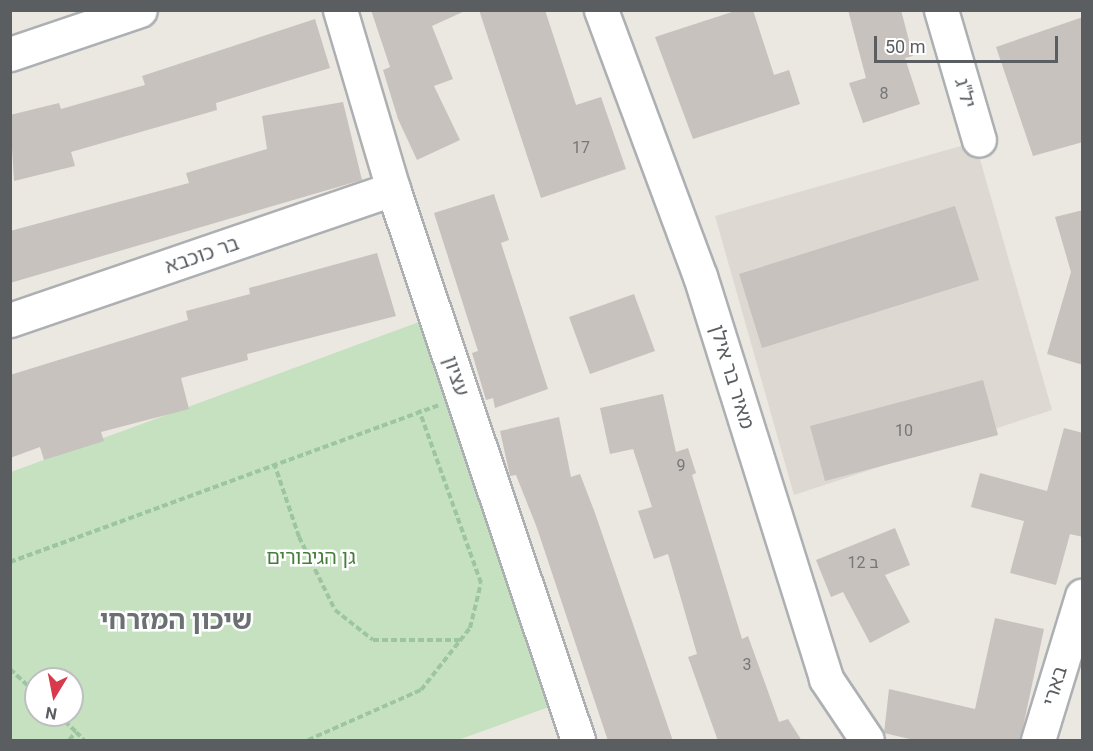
<!DOCTYPE html>
<html>
<head>
<meta charset="utf-8">
<style>
	body { margin:0 }
	#map { position:relative; width:1093px; height:751px; overflow:hidden; background:#ebe7e1; font-family:Roboto,"Noto Sans Hebrew",sans-serif }
	div>[style] { position:absolute }
	[style*='--x'] { left:calc(var(--x)*1px); top:calc(var(--y)*1px); width:calc(var(--w)*1px); rotate:calc(var(--a)*1deg) }
	.education>* { inset:0; background:#ded8d2 }
	.green>* { inset:0; background:#c5e1bf }
	.building>* { inset:0; background:#c7c2be }
	.path>* { height:4px; margin-top:-2px; transform-origin:0; background:repeating-linear-gradient(90deg,#9dc6a0 0 6px,transparent 0 9px) }
	.roads { filter:drop-shadow(2px 0 #adb0b3) drop-shadow(-2px 0 #adb0b3) drop-shadow(0 2px #adb0b3) drop-shadow(0 -2px #adb0b3) }
	.minor>* { height:33px; margin:-16.5px; padding:0 16.5px; transform-origin:16.5px; border-radius:16.5px; background:#fff }
	span { translate:-50% -50%; white-space:nowrap; text-align:center; line-height:1.15; -webkit-text-stroke:5px #fff; paint-order:stroke }
	.number-label { font-size:16px; color:#757778 }
	.number-label span { -webkit-text-stroke-width:0 }
	.street-label { font-size:20px; color:#5a5e61 }
	.park-label { font-size:20px; color:#457e3b }
	.district-label { font-size:26px; color:#6b7072; font-weight:700 }
	.frame { position:absolute; inset:0; border:12px solid #5a5e61; pointer-events:none }
	.north { position:absolute; left:24px; top:667px; width:60px; height:60px; box-sizing:border-box; background:#fff; border:2px solid #bdbfc0; border-radius:50%; rotate:190deg; font-size:16px; font-weight:700; line-height:24px; text-align:center; color:#5a5e61 }
	.north::after { content:''; display:block; margin:auto; width:21px; height:27px; background:#d83a4b; clip-path:polygon(50% 0,100% 100%,50% 72%,0 100%) }
	.scale { position:absolute; left:874px; top:36px; width:184px; height:27px; box-sizing:border-box; border:3px solid #5a5e61; border-top:0; padding-left:8px; font-size:18px; line-height:21px; white-space:nowrap; color:#5a5e61; -webkit-text-stroke:4px #fff; paint-order:stroke }
</style>
</head>
<body>
<div id="map">
	<div class="education">
		<i style="clip-path:polygon(975px 142px,1052px 410px,794px 495px,715px 216px)"></i>
	</div>
	<div class="green">
		<i style="clip-path:polygon(evenodd,419px 322px,560px 703px,458px 740px,11px 740px,11px 472px,419px 322px,36px 679px,72px 679px,72px 715px,36px 715px,36px 679px)"></i>
	</div>
	<div class="building">
		<i style="clip-path:polygon(371px 10px,467px 10px,432px 26px,453px 79px,434px 86px,460px 140px,417px 160px,398px 119px,383px 70px,390px 67px)"></i>
		<i style="clip-path:polygon(479px 10px,545px 10px,576px 105px,601px 97px,626px 169px,541px 198px)"></i>
		<i style="clip-path:polygon(738px 10px,753px 10px,774px 75px,789px 70px,800px 104px,693px 139px,655px 37px)"></i>
		<i style="clip-path:polygon(848px 10px,901px 10px,913px 56px,905px 58px,920px 104px,863px 123px,849px 83px,866px 78px)"></i>
		<i style="clip-path:polygon(1083px 17px,1083px 142px,1033px 156px,996px 47px)"></i>
		<i style="clip-path:polygon(315px 19px,330px 68px,216px 103px,217px 110px,71px 152px,75px 166px,14px 181px,10px 115px,59px 103px,61px 109px,145px 85px,142px 76px)"></i>
		<i style="clip-path:polygon(343px 102px,362px 180px,10px 283px,10px 231px,189px 183px,186px 173px,267px 149px,262px 116px)"></i>
		<i style="clip-path:polygon(494px 194px,509px 240px,501px 243px,548px 389px,495px 408px,493px 398px,486px 400px,472px 353px,478px 351px,434px 213px)"></i>
		<i style="clip-path:polygon(955px 206px,979px 280px,762px 348px,739px 274px)"></i>
		<i style="clip-path:polygon(1083px 210px,1083px 365px,1047px 354px,1071px 272px,1055px 217px)"></i>
		<i style="clip-path:polygon(377px 253px,396px 316px,247px 354px,248px 360px,181px 378px,189px 409px,101px 432px,104px 441px,44px 460px,40px 447px,10px 458px,10px 375px,188px 320px,186px 311px,250px 294px,249px 288px)"></i>
		<i style="clip-path:polygon(634px 294px,655px 351px,590px 374px,569px 317px)"></i>
		<i style="clip-path:polygon(983px 380px,998px 435px,825px 481px,810px 426px)"></i>
		<i style="clip-path:polygon(663px 394px,676px 452px,688px 448px,696px 473px,692px 475px,742px 639px,748px 636px,779px 722px,788px 719px,802px 741px,718px 741px,688px 657px,697px 654px,668px 554px,654px 559px,638px 511px,652px 507px,633px 449px,610px 454px,600px 408px)"></i>
		<i style="clip-path:polygon(559px 417px,571px 477px,580px 474px,595px 513px,673px 741px,608px 741px,537px 528px,516px 475px,510px 476px,500px 431px)"></i>
		<i style="clip-path:polygon(1064px 428px,1083px 433px,1083px 537px,1070px 534px,1056px 585px,1010px 573px,1024px 521px,971px 507px,980px 473px,1047px 491px)"></i>
		<i style="clip-path:polygon(895px 528px,910px 565px,885px 575px,910px 622px,870px 643px,843px 592px,831px 597px,816px 560px)"></i>
		<i style="clip-path:polygon(995px 618px,1044px 629px,1020px 741px,918px 741px,884px 733px,889px 689px,975px 709px)"></i>
	</div>
	<div class="path">
		<i style="--x:274;--y:463;--w:78;--a:71.3"></i>
		<i style="--x:299;--y:537;--w:81;--a:63.7"></i>
		<i style="--x:335;--y:610;--w:48;--a:38.3"></i>
		<i style="--x:373;--y:640;--w:87;--a:0"></i>
		<i style="--x:10;--y:562;--w:456;--a:-20.1"></i>
		<i style="--x:10;--y:669;--w:35;--a:43"></i>
		<i style="--x:58;--y:715;--w:25;--a:43"></i>
		<i style="--x:69;--y:740;--w:11;--a:-49"></i>
		<i style="--x:76;--y:732;--w:11;--a:45"></i>
		<i style="--x:308;--y:740;--w:124;--a:-23.9"></i>
		<i style="--x:421;--y:690;--w:79;--a:-51.7"></i>
		<i style="--x:470;--y:628;--w:46;--a:-76.3"></i>
		<i style="--x:481;--y:583;--w:184;--a:-109.7"></i>
	</div>
	<div class="roads">
		<div class="minor">
			<i style="--x:340;--y:10;--w:187;--a:73.5"></i>
			<i style="--x:393;--y:189;--w:581;--a:71.44"></i>
			<i style="--x:601;--y:10;--w:284;--a:69.6"></i>
			<i style="--x:700;--y:276;--w:422;--a:72.6"></i>
			<i style="--x:826;--y:679;--w:73;--a:56.1"></i>
			<i style="--x:941;--y:10;--w:135;--a:73.7"></i>
			<i style="--x:10;--y:54;--w:137;--a:-18.7"></i>
			<i style="--x:10;--y:320;--w:405;--a:-18.9"></i>
			<i style="--x:1038;--y:740;--w:151;--a:-73"></i>
		</div>
	</div>
	<div class="number-label">
		<span style="left:884px;top:94px">8</span>
		<span style="left:581px;top:148px">17</span>
		<span style="left:904px;top:431px">10</span>
		<span style="left:681px;top:466px">9</span>
		<span style="left:863px;top:563px">12 ב</span>
		<span style="left:747px;top:665px">3</span>
	</div>
	<div class="street-label">
		<span style="left:965px;top:93px;rotate:74deg">יל"ג</span>
		<span style="left:202px;top:255px;rotate:-19deg">בר כוכבא</span>
		<span style="left:456px;top:376px;rotate:71deg">עציון</span>
		<span style="left:732px;top:377px;rotate:73deg">מאיר בר אילן</span>
		<span style="left:1055px;top:686px;rotate:-73deg">בארי</span>
	</div>
	<div class="park-label">
		<span style="left:311px;top:557px">גן הגיבורים</span>
	</div>
	<div class="district-label">
		<span style="left:176px;top:621px">שיכון המזרחי</span>
	</div>
	<div class="frame"></div>
	<div class="north">N</div>
	<div class="scale">50 m</div>
</div>
</body>
</html>
